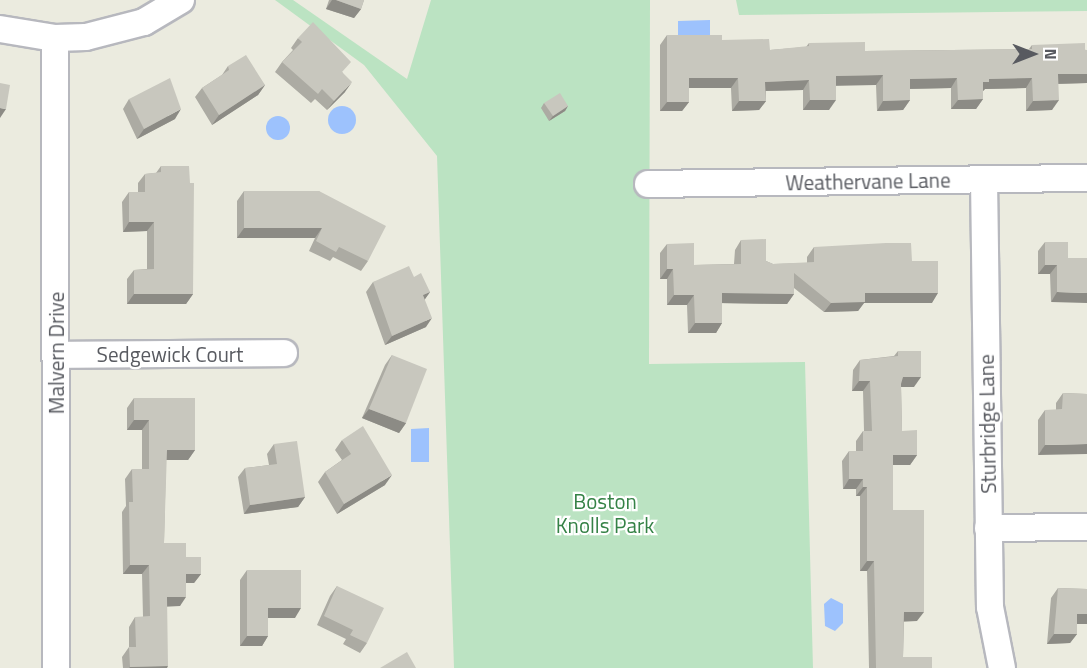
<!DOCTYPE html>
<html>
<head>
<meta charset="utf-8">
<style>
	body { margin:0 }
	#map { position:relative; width:1087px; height:668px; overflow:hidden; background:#ebebdf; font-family:"Titillium Web",sans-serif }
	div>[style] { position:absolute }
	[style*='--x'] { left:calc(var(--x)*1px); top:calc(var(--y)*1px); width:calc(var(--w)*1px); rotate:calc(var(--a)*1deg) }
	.green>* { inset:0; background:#bbe3c2 }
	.water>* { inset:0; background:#9dc2fd }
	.round { border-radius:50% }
	.roads { filter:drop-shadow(2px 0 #b7b8be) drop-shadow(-2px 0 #b7b8be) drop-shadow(0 2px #b7b8be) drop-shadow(0 -2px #b7b8be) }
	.street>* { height:26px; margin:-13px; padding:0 13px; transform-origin:13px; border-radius:13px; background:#fff }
	.wall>* { inset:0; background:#acaba3 }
	.shaded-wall>* { inset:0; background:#8c8b85 }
	.building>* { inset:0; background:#c8c7be }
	span { translate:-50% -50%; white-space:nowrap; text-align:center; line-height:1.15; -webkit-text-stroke:4.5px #fff; paint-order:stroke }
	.street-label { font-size:21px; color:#585a60 }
	.park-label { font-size:21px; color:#358246 }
	.north { position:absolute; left:1003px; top:24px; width:60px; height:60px; -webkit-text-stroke:4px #fff; paint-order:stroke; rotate:90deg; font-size:16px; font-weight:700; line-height:24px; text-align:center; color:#585a60 }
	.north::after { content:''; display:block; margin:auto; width:21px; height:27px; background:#585a60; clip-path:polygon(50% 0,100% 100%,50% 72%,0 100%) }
</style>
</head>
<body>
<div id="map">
	<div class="green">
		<i style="clip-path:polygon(275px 0,293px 0,407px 79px,431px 0,650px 0,649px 364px,805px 362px,813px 668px,454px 668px,437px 156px,364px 65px)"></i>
		<i style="clip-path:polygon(736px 0,1087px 0,1087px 11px,739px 15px)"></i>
	</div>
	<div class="water">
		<i style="clip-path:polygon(710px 20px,710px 36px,678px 37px,678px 21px)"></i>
		<i class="round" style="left:328px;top:106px;width:28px;height:28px"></i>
		<i class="round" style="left:266px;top:116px;width:24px;height:24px"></i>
		<i style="clip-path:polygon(429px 428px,429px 462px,411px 462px,411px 429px)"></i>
		<i style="clip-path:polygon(831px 598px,843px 604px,843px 623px,835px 631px,825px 626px,824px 604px)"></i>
	</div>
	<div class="roads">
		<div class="street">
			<i style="--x:0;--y:29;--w:56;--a:9.3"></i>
			<i style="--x:55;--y:38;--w:31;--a:-2"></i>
			<i style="--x:86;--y:37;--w:60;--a:-14.5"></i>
			<i style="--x:144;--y:22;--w:43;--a:-30.7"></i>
			<i style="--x:55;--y:38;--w:630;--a:89.91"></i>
			<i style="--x:984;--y:179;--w:428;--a:89.2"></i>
			<i style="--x:990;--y:607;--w:62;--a:78.9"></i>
			<i style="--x:648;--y:184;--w:439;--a:-0.8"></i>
			<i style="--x:56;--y:355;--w:228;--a:-0.5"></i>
			<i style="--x:988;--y:528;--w:99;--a:-0.6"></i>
		</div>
	</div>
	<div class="wall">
		<i style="clip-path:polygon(329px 0,364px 0,361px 9px,354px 18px,326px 9px)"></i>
		<i style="clip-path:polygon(667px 35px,722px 40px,770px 50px,806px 47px,809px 43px,865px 51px,1029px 49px,1032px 45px,1087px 50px,1087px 83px,1058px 84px,1052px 110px,1026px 111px,1026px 88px,985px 89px,983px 91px,983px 99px,976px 109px,951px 109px,951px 88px,910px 89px,910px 100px,903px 110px,877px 111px,876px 85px,836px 85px,829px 110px,803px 110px,803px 90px,766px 91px,766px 101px,759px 110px,732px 111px,731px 88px,689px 88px,689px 102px,682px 111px,660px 111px,660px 45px)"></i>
		<i style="clip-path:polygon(298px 38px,343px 73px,345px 92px,327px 110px,315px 99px,311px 103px,275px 72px,282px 62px,293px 50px,291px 48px)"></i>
		<i style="clip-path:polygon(228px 66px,265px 85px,258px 95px,212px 125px,195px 97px,202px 88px,222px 75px)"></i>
		<i style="clip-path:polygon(129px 99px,175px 119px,137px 139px,123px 109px)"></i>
		<i style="clip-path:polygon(544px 103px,568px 106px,565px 111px,549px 121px,541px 108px)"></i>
		<i style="clip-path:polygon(161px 166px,193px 294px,186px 304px,127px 304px,127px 279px,134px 270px,147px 269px,147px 231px,123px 232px,122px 202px,129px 192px,138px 192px,138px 183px,145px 174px,156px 173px)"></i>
		<i style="clip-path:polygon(244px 191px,319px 191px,368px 261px,361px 271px,333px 257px,330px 261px,309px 251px,315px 238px,237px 238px,237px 201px)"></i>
		<i style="clip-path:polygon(741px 240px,766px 261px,773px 264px,807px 263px,807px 257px,814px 247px,912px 261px,932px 303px,864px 303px,858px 311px,824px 312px,794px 288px,794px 294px,787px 304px,722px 303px,722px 323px,716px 333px,688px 333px,687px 305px,667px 305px,667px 279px,660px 279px,660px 253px,667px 244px,694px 265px,734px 264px,735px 250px)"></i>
		<i style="clip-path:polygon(1045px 242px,1068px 258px,1087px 258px,1051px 302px,1050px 274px,1038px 274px,1038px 251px)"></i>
		<i style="clip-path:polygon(414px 277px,430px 292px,424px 300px,426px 327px,385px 345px,366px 292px,373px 282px)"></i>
		<i style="clip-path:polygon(898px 351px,914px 387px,901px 387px,902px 431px,917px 455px,910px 465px,893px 465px,893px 510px,917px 621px,904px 621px,903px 657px,932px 668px,869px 668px,867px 571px,860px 571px,860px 496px,856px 496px,856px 489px,843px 489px,842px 461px,849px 451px,856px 451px,856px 441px,863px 431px,864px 431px,863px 391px,852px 391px,853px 370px,860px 360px,894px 356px)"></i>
		<i style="clip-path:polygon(392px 355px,406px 423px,399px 433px,362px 418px,385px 365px)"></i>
		<i style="clip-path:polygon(1063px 393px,1087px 394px,1038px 455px,1038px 420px,1045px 410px,1056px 410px,1056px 403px)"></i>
		<i style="clip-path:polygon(134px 398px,195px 450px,188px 460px,166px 460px,164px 543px,186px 557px,201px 574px,194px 583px,186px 583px,180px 606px,167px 606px,167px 668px,123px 668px,122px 657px,129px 647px,129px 627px,135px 617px,143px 617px,142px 574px,123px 574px,122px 512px,126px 506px,125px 479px,132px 469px,142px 469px,142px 430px,127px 430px,127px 408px)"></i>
		<i style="clip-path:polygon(342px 440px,385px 485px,337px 514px,318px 482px,325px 472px,342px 460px,335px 450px)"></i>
		<i style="clip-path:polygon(274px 444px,305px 497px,298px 507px,244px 514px,238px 477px,245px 468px,269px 465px,267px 454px)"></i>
		<i style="clip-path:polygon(247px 570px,295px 618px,268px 618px,268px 636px,262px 646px,240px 646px,240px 580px)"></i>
		<i style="clip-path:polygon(337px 586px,367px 643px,360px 653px,343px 644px,346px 639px,317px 625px,330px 596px)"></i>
		<i style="clip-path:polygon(1058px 588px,1087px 589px,1087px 624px,1077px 624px,1077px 634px,1070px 643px,1047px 644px,1051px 598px)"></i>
	</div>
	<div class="shaded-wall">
		<i style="clip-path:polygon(332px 0,336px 0,361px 9px,354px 18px,326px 9px)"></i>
		<i style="clip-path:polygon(1058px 74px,1087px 74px,1087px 83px,1051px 84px)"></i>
		<i style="clip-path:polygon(883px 75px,876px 85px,829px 86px,836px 76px)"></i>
		<i style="clip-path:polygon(689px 78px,738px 78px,731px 88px,682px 88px)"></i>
		<i style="clip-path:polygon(957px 78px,951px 88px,903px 89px,910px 79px)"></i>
		<i style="clip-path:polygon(1032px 78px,1026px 88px,985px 89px,982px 92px,983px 82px,989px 79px)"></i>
		<i style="clip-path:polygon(809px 80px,803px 90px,758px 91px,765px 82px)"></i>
		<i style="clip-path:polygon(352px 82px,345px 92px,327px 110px,334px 101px)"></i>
		<i style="clip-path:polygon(265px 85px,258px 95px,212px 125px,219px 115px)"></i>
		<i style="clip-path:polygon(983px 99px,976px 109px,951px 109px,958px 100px)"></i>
		<i style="clip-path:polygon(810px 100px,836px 100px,829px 110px,803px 110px)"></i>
		<i style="clip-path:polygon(910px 100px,903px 110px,877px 111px,883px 101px)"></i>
		<i style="clip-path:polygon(1059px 100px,1052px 110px,1026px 111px,1033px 101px)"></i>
		<i style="clip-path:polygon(739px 101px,766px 101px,759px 110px,732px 111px)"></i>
		<i style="clip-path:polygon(667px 102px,689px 102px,682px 111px,660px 111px)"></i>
		<i style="clip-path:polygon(568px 106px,565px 111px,549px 121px,553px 116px)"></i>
		<i style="clip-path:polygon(0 108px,6px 109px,0 118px)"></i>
		<i style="clip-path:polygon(181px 109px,175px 119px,137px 139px,144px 129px)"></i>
		<i style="clip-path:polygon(129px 222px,154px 222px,147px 231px,123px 232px)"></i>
		<i style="clip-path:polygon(244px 228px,322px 228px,315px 238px,237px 238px)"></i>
		<i style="clip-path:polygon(1045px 265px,1057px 265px,1050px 274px,1038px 274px)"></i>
		<i style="clip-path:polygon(667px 269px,673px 269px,667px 279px,660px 279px)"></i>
		<i style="clip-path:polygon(430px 292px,423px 302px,423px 295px)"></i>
		<i style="clip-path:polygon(1057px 292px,1087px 293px,1087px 303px,1051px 302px)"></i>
		<i style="clip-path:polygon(722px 293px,794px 294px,787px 304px,715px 303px)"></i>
		<i style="clip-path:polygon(865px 293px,938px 293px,932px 303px,864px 303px,858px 311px,824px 312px,831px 303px)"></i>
		<i style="clip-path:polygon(134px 294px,193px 294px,186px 304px,127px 304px)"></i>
		<i style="clip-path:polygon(674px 295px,694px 295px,687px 305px,667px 305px)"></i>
		<i style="clip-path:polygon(432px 318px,426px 327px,385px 345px,392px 336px)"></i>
		<i style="clip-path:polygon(695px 323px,722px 323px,716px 333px,688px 333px)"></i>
		<i style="clip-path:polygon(903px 377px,921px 377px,914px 387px,896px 387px)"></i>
		<i style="clip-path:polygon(859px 381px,870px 381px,863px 391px,852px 391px)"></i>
		<i style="clip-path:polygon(369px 409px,406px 423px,399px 433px,362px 418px)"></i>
		<i style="clip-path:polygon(134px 420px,149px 420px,142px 430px,127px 430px)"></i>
		<i style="clip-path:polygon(1087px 444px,1087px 454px,1038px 455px,1045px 445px)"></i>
		<i style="clip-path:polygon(167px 450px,195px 450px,188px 460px,160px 460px)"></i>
		<i style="clip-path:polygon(893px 455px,917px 455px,910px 465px,886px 465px)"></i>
		<i style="clip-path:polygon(392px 475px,385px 485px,337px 514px,344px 504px)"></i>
		<i style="clip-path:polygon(849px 479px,863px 479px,856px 489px,843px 489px)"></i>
		<i style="clip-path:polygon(863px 487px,867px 487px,860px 496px,856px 496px)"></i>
		<i style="clip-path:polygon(305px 497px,298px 507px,244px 514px,250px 505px)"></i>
		<i style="clip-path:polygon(867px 561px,874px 561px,867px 571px,860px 571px)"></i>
		<i style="clip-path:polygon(130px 565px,149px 565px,142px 574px,123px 574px)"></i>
		<i style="clip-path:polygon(186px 574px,201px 574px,194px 583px,180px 583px)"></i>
		<i style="clip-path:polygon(167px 597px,186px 597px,180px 606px,160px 607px)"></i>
		<i style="clip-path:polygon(268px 608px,301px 608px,295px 618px,261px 618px)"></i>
		<i style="clip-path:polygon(904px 612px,924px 612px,917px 621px,897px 622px)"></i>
		<i style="clip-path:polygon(1077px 614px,1087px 614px,1087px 624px,1070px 624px)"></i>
		<i style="clip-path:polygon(1054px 634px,1077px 634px,1070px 643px,1047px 644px)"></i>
		<i style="clip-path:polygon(247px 636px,268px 636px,262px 646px,240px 646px)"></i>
		<i style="clip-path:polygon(168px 666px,167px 668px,129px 668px,130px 667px)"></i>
	</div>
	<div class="building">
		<i style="clip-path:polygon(336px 0,364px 0,361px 9px)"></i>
		<i style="clip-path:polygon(313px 22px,351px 62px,342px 72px,352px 82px,334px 101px,322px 89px,318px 94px,282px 62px,302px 42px,298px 38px)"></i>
		<i style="clip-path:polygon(667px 35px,722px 35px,722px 40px,769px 39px,770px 50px,809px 46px,809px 43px,865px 42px,865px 51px,1032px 49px,1032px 45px,1085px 43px,1085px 50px,1087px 50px,1087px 74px,1058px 74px,1059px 100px,1033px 101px,1032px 78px,989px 79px,989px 82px,983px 82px,983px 99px,958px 100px,957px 78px,910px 79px,910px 100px,883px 101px,883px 75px,836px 76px,836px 100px,810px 100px,809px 80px,765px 82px,766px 101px,739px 101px,738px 78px,689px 78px,689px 102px,667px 102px)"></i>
		<i style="clip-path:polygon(246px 55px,265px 85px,219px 115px,202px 88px,229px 70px,228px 66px)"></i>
		<i style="clip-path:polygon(170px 78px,181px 109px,144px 129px,129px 99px)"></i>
		<i style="clip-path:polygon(0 83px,10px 85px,6px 109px,0 108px)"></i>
		<i style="clip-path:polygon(560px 93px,568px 106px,553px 116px,544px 103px)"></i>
		<i style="clip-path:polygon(161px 166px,189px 166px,190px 183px,194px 183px,193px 294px,134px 294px,134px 270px,154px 269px,154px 222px,129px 222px,129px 192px,145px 192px,145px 174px,161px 172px)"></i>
		<i style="clip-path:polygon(244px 191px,319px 191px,386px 226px,368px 261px,339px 247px,336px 252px,316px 241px,322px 228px,244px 228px)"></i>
		<i style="clip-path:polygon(766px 239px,766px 261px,773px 264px,814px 262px,814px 247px,886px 243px,911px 243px,912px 261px,938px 261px,938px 293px,865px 293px,865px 302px,831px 303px,794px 273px,794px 294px,722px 293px,722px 323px,695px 323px,694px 295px,674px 295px,673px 269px,667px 269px,667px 244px,694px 243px,694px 265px,741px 264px,741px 240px)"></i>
		<i style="clip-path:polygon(1045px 242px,1068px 242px,1068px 258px,1087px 258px,1087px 293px,1057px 292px,1057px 265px,1045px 265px)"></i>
		<i style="clip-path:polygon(409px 266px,414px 277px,421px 273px,430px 292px,423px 295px,432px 318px,392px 336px,373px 282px)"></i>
		<i style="clip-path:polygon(898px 351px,921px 351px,921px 377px,903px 377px,901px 384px,902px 431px,917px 430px,917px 455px,893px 455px,893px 510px,924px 510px,924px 612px,904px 612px,903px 657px,932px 657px,932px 668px,876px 668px,874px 561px,867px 561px,867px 487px,863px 487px,863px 479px,849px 479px,849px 451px,863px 451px,863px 431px,872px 431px,870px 381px,859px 381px,860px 360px,898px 356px)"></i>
		<i style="clip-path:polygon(392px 355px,427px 369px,406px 423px,369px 409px)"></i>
		<i style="clip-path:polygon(1063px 393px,1087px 394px,1087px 444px,1045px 445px,1045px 410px,1062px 409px)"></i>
		<i style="clip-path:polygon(134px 398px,195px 398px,195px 450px,167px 450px,164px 543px,186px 543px,186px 557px,201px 557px,201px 574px,186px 574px,186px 597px,167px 597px,168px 666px,130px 667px,129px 647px,136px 647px,135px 617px,150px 616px,149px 565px,130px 565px,129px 502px,133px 502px,132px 469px,149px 469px,149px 420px,134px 420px)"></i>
		<i style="clip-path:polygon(363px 426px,392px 475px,344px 504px,325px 472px,351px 454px,342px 440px)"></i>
		<i style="clip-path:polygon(297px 441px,305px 497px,250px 505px,245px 468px,277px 464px,274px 444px)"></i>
		<i style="clip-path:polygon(247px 570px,301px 570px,301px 608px,268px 608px,268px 636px,247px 636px)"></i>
		<i style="clip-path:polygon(337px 586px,384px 608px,367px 643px,350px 635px,353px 630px,324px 616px)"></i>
		<i style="clip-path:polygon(1058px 588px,1087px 589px,1087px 614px,1077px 614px,1077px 634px,1054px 634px)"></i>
		<i style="clip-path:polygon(407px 652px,416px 668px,380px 668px)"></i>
	</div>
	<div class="street-label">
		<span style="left:868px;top:181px;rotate:-1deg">Weathervane Lane</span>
		<span style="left:56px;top:353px;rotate:-90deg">Malvern Drive</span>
		<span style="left:170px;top:354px">Sedgewick Court</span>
		<span style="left:987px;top:424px;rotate:-91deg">Sturbridge Lane</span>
	</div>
	<div class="park-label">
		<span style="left:605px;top:513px">Boston<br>Knolls Park</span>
	</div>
	<div class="north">N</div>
</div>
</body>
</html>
